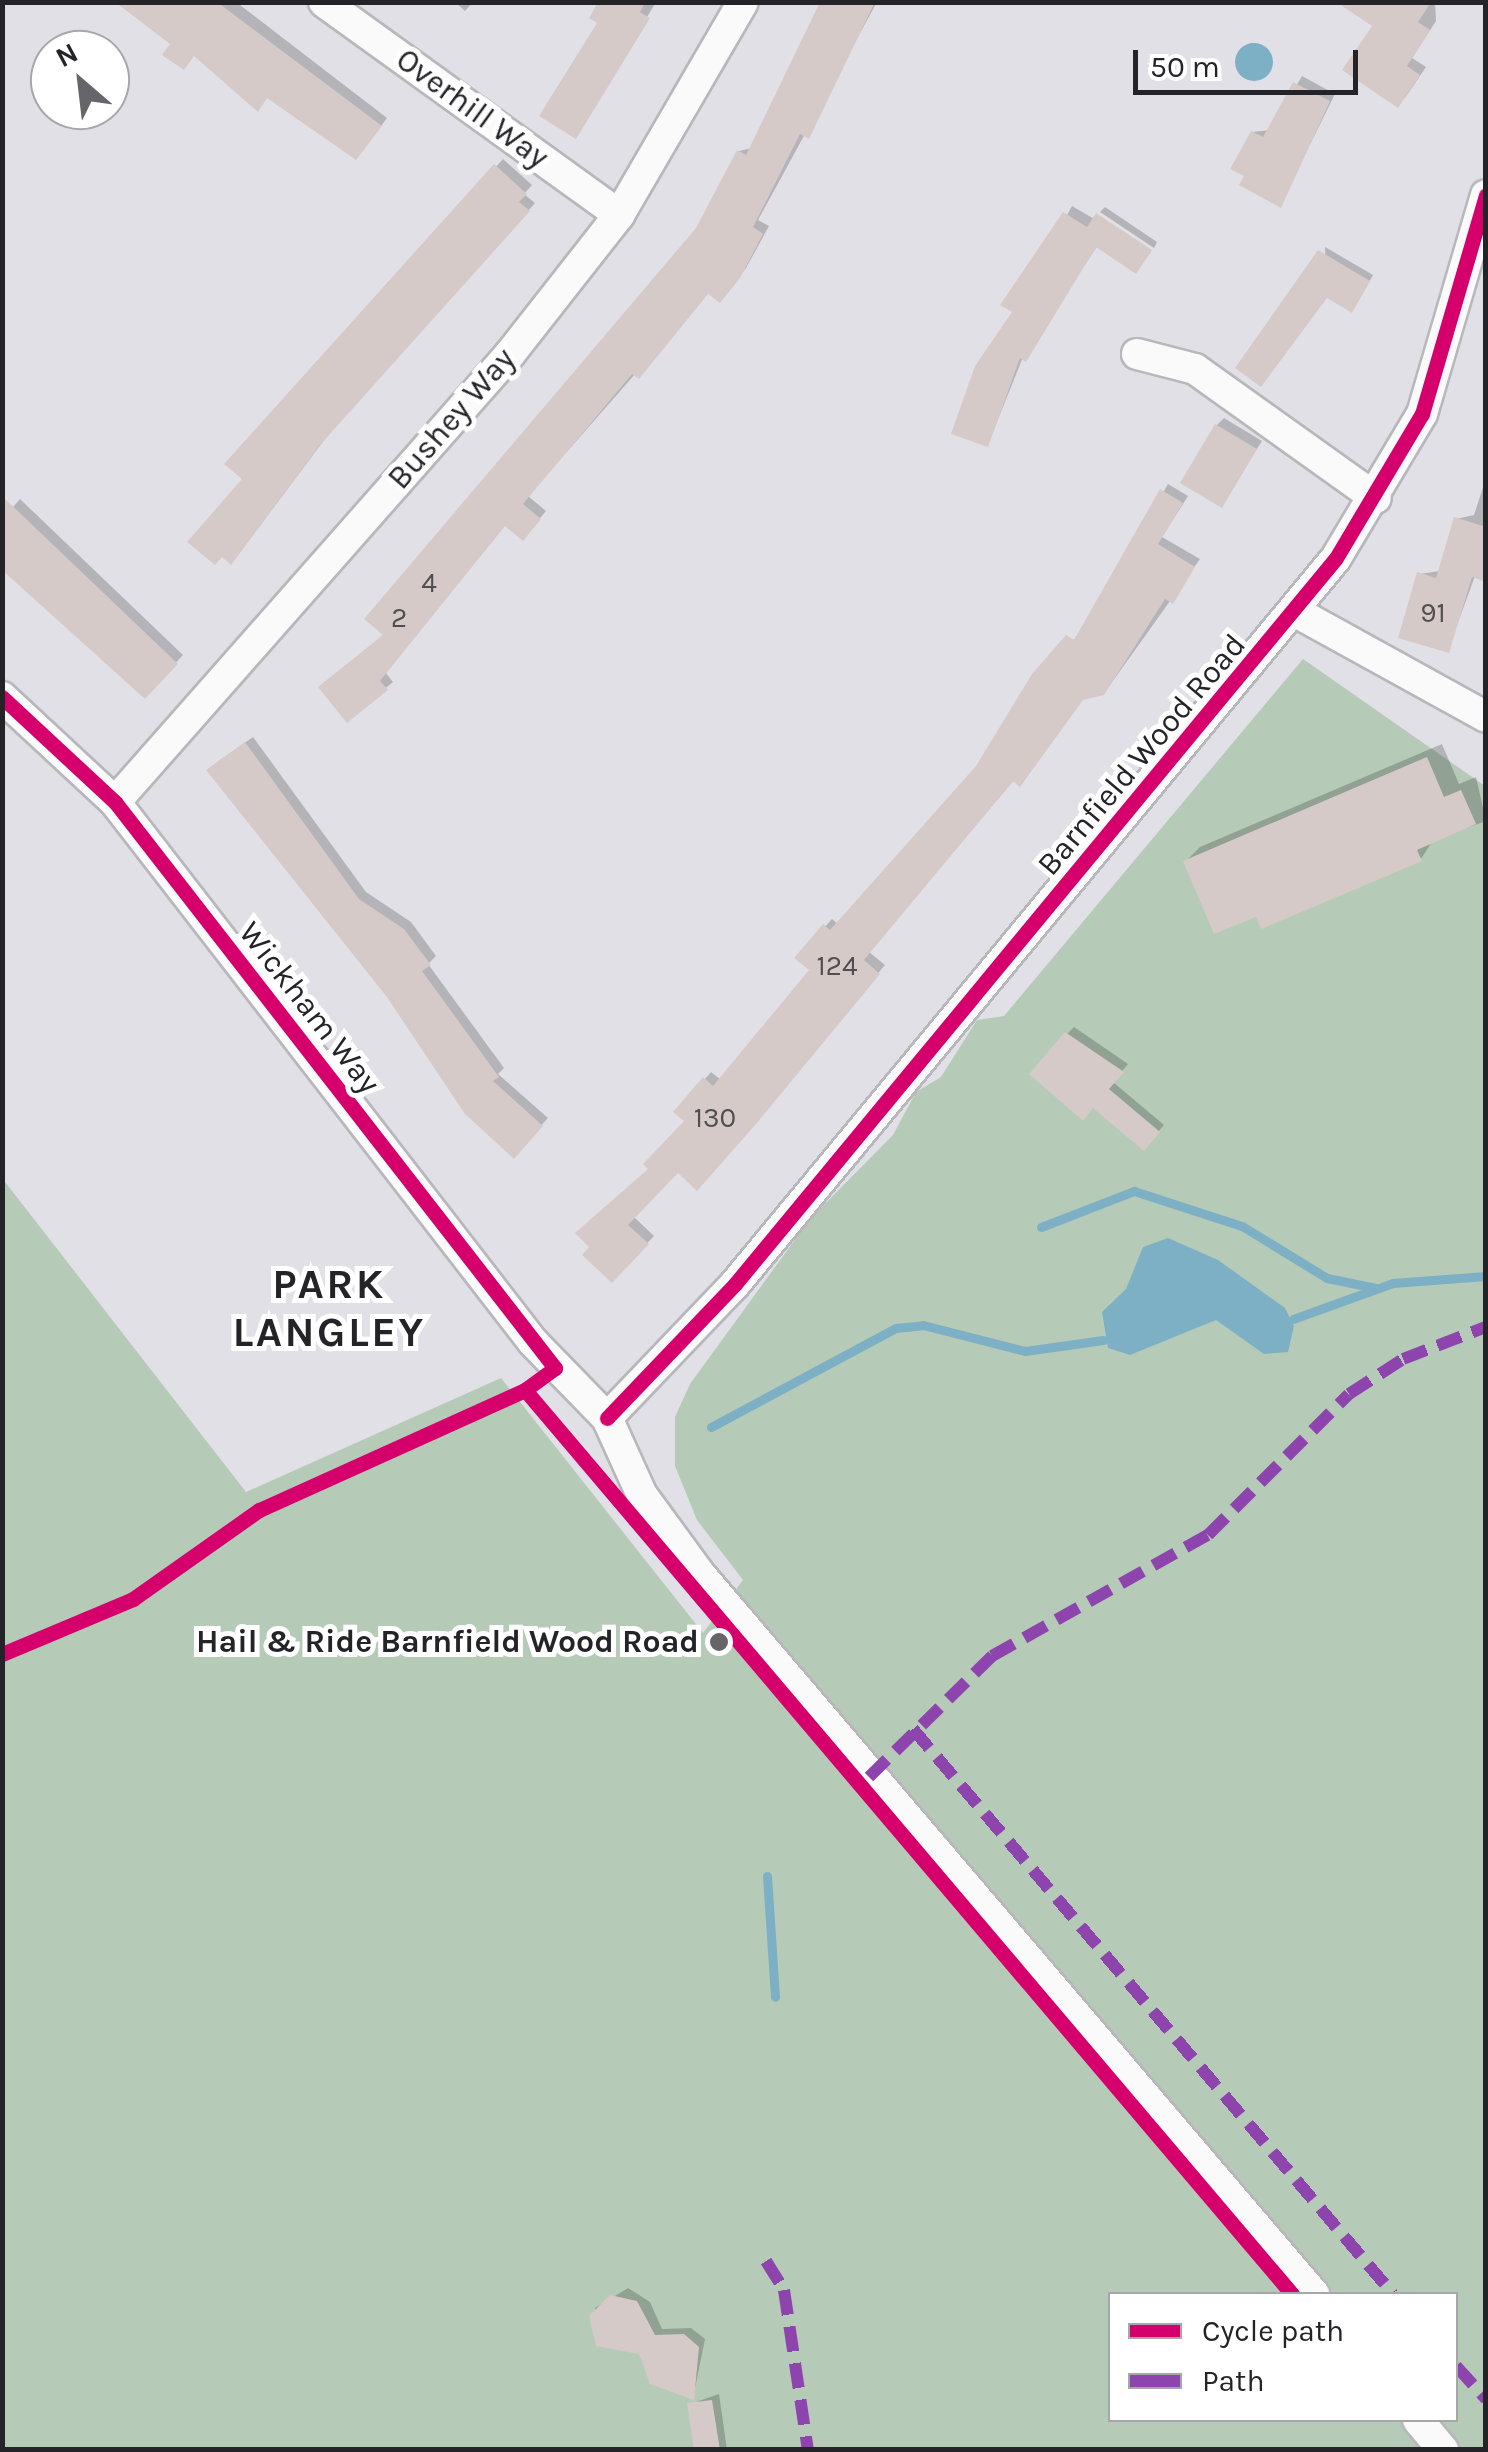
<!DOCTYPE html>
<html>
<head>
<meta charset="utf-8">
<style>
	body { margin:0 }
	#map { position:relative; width:1488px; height:2452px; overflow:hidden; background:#e0e0e6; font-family:Karla,sans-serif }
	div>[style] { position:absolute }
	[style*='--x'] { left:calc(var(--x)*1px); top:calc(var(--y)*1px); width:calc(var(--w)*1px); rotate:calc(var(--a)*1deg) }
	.green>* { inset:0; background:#b6cab8 }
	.water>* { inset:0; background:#7db0c5 }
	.round { border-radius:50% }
	.shadow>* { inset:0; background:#0003 }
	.stream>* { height:9px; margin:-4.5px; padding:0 4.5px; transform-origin:4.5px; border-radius:4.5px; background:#7db0c5 }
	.building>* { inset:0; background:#d6cac8 }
	.roads { filter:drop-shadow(2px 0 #b7b7bc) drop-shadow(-2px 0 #b7b7bc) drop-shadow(0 2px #b7b7bc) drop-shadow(0 -2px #b7b7bc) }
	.minor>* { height:30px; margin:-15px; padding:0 15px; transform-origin:15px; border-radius:15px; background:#fafafb }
	.quiet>* { height:12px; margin-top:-6px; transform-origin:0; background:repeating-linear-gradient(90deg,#8e44ad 0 25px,transparent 0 37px) }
	.cycleway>* { height:15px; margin:-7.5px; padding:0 7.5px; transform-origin:7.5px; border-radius:7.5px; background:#d6006c }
	.dots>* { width:28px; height:28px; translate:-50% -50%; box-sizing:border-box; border:5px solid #fff; border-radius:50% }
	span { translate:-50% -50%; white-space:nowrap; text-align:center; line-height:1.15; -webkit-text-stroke:10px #fff; paint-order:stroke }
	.number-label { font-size:28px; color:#504e50 }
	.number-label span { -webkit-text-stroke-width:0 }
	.street-label { font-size:32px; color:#242428 }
	.poi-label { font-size:32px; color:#242428; font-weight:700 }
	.right { translate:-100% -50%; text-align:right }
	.district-label { font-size:42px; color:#242428; font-weight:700; letter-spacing:2.5px }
	.frame { position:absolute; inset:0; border:5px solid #242428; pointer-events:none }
	.legend { position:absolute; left:1108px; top:2292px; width:350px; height:130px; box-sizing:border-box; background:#fff; border:2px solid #a7a7a9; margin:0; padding:12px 18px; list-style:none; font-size:30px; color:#242428 }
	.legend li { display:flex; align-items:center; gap:20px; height:50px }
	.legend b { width:50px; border:2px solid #a7a7a9 }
	.north { position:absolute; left:30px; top:30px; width:100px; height:100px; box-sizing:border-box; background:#fff; border:2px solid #a7a7a9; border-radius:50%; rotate:332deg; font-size:28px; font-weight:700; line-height:40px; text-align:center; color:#242428 }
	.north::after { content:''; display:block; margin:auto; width:35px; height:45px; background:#66666a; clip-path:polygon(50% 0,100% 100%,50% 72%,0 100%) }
	.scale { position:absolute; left:1133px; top:50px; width:225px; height:45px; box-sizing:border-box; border:5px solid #242428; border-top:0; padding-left:12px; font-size:30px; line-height:35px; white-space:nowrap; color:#242428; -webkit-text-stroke:8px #fff; paint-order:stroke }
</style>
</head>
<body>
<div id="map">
	<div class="green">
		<i style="clip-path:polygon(evenodd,1303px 659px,1485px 786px,1485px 2449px,3px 2449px,2px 1178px,246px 1492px,501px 1378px,703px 1633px,743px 1580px,697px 1520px,675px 1466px,675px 1417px,690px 1384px,810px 1219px,893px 1135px,916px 1092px,941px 1077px,977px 1020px,1004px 1016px,1303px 659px,1110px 2294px,1456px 2294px,1456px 2420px,1110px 2420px,1110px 2294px)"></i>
	</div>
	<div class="water">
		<i class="round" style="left:1235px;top:43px;width:38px;height:38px"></i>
		<i style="clip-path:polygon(1168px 1238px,1218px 1260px,1285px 1308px,1294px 1326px,1288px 1352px,1264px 1354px,1216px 1320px,1130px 1355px,1108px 1348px,1102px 1312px,1126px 1289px,1143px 1247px)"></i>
	</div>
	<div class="shadow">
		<i style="clip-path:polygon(119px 2px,236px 2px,387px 118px,363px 150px)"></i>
		<i style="clip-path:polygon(455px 2px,473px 2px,465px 11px)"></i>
		<i style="clip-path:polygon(601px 2px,656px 2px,576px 136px,601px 23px)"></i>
		<i style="clip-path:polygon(823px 2px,877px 2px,758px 220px,769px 226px,746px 268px,726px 293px,708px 291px,528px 496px,546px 511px,529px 531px,506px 524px,385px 672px,393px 682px,347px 720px,386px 634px,698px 230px,739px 151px,752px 148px)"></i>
		<i style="clip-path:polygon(1369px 2px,1435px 2px,1436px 21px,1412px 58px,1426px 67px,1405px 98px)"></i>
		<i style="clip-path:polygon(1302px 76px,1335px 94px,1280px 205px,1253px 132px,1270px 130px)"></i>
		<i style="clip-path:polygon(503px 159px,532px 185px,524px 194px,535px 203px,328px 435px,238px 555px,245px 478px,227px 464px)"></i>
		<i style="clip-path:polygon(1072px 206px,1151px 252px,1136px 270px,1098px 245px,1023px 357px,988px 444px,1015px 311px)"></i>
		<i style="clip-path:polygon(1105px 207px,1157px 242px,1154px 248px,1100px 212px)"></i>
		<i style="clip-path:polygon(1325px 247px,1373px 275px,1356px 305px,1327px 296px)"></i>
		<i style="clip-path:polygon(1224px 418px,1262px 441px,1221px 505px,1217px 425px)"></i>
		<i style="clip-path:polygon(1486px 478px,1486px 579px,1475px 576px,1448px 650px,1419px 574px,1440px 571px,1456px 519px,1474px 515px)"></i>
		<i style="clip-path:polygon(1168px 484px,1188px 496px,1162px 537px,1200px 559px,1110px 685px,1084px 697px,869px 952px,885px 965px,704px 1181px,679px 1170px,633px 1216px,654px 1236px,612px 1280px,585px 1255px,688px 1121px,705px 1079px,711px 1072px,721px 1080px,812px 970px,797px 958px,832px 919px,839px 925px,978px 767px,1034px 676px,1081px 633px)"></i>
		<i style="clip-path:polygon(20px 499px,183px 655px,145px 696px,13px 507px)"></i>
		<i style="clip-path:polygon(253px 737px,366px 892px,411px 922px,436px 956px,428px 964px,504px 1068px,498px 1074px,548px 1118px,514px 1155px,216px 763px)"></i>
		<i style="clip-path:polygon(1442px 744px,1459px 784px,1476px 777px,1486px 821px,1433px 840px,1421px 859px,1257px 913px,1186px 861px,1200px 847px)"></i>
		<i style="clip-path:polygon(1074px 1027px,1128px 1064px,1113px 1082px,1164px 1125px,1144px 1148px,1067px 1034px)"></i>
		<i style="clip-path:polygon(628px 2288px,650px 2302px,662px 2329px,691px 2328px,705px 2339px,693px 2398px,641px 2351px,598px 2344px,595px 2308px)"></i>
		<i style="clip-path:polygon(719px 2394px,727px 2450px,697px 2450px,690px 2404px)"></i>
	</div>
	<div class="stream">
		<i style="--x:1041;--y:1227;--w:100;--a:-21.2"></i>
		<i style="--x:1134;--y:1191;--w:114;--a:18"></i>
		<i style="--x:1242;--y:1226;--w:100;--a:31.5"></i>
		<i style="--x:1327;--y:1278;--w:50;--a:11.5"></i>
		<i style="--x:1293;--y:1319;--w:106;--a:-19.8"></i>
		<i style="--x:1393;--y:1283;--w:93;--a:-4.3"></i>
		<i style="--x:711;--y:1427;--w:210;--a:-28.2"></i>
		<i style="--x:896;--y:1328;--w:27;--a:-6"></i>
		<i style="--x:923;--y:1325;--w:105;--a:14.3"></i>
		<i style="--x:1025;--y:1351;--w:79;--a:-8"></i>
		<i style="--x:767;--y:1876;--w:121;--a:86.2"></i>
	</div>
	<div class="building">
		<i style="clip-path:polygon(115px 2px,217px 2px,382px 126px,356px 160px,267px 98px,258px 112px,194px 56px,184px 70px,162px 55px,170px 44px)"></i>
		<i style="clip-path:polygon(598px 2px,645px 2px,640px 12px,650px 18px,576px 139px,539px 116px,597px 23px,589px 18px)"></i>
		<i style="clip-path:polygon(820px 2px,875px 2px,809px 139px,800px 134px,753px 227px,763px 234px,740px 278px,720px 303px,708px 294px,639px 379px,632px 374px,523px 504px,541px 519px,523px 541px,505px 526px,380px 681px,388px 690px,347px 723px,318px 687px,383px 635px,364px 619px,696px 228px,737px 150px,746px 155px)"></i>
		<i style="clip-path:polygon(1336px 2px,1431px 2px,1418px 22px,1430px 30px,1407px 66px,1420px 75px,1398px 108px,1342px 70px,1372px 26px)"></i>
		<i style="clip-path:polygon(1293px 82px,1330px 101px,1281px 208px,1239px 185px,1244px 176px,1230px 169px,1251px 131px,1263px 137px)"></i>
		<i style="clip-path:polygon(494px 164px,527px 194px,519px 202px,530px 211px,320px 445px,231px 565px,222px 557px,215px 565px,187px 542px,242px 479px,224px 464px)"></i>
		<i style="clip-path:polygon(1063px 212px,1087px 227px,1096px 213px,1152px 250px,1136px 274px,1096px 247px,1026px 362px,1020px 358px,988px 447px,951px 434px,975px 366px,1012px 312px,1000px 305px)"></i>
		<i style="clip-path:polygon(1318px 250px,1370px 281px,1352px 313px,1327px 298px,1261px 387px,1235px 368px)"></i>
		<i style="clip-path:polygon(1215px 424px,1257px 449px,1222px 508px,1180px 483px)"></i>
		<i style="clip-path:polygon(1160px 489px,1183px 503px,1158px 544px,1195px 567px,1173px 604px,1165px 599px,1104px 695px,1083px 700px,1020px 787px,1013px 781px,864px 960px,880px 974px,756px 1124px,697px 1191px,678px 1173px,628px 1225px,649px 1244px,612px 1283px,582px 1255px,589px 1247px,575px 1233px,648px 1169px,643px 1164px,684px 1121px,673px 1112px,703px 1077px,713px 1086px,809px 970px,794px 958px,823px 924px,830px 930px,976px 766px,1032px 674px,1066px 635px,1074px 640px)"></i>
		<i style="clip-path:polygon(2px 496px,178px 664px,145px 699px,2px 570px)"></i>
		<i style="clip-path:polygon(1454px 517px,1486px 527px,1486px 582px,1472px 577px,1449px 653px,1398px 638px,1417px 572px,1436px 578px)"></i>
		<i style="clip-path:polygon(245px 742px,359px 899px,404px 929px,431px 965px,422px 971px,499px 1077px,493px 1081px,543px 1126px,514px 1159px,465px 1114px,387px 997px,206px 770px)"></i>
		<i style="clip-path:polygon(1427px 757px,1444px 797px,1461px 790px,1476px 824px,1417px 850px,1422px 861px,1261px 929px,1256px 917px,1214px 934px,1183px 861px)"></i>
		<i style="clip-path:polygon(1065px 1032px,1124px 1072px,1109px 1089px,1160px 1132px,1144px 1151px,1093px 1108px,1083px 1121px,1029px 1074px)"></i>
		<i style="clip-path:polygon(610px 2295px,637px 2301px,655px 2335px,684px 2334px,699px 2347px,694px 2400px,650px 2384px,639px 2354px,596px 2346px,589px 2316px)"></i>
		<i style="clip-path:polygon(712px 2400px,720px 2450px,694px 2450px,687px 2403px)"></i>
	</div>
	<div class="roads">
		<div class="minor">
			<i style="--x:324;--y:2;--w:364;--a:35.8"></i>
			<i style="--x:1137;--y:354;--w:60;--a:14.5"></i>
			<i style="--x:1195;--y:369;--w:222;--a:35.5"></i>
			<i style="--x:1296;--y:612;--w:217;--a:28.9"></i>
			<i style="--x:2;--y:697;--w:154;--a:42.9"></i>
			<i style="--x:115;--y:802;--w:683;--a:52.26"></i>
			<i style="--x:533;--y:1342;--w:106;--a:45.8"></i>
			<i style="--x:607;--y:1418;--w:85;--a:65.6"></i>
			<i style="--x:642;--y:1495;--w:97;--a:53.8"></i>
			<i style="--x:699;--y:1573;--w:948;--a:49.54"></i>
			<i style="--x:115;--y:802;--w:597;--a:-48.6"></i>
			<i style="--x:510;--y:354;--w:177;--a:-51.9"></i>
			<i style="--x:619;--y:215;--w:246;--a:-59.8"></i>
			<i style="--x:607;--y:1418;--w:185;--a:-46.3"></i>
			<i style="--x:735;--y:1284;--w:942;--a:-50.38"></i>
			<i style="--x:1336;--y:558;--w:168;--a:-59.2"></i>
			<i style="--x:1422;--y:414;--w:228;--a:-73.7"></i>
			<i style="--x:1418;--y:2420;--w:39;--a:50"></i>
		</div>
	</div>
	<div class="quiet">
		<i style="--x:913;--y:1729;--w:741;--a:49.65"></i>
		<i style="--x:869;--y:1777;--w:173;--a:-44.5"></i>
		<i style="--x:992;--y:1656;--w:248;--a:-29.3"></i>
		<i style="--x:1208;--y:1535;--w:199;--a:-45"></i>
		<i style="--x:1349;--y:1394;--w:64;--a:-32.9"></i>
		<i style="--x:1403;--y:1359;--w:89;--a:-21.1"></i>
		<i style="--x:766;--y:2261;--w:34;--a:58"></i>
		<i style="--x:784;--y:2290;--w:162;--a:81.5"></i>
		<i style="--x:1456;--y:2366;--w:45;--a:47.7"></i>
	</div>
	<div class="cycleway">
		<i style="--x:2;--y:697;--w:154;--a:42.9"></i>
		<i style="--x:115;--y:802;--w:717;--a:52.14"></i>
		<i style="--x:555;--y:1368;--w:37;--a:144"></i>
		<i style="--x:525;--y:1390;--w:292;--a:155.7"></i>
		<i style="--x:259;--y:1510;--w:154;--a:144.8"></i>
		<i style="--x:133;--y:1599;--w:142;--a:157.2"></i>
		<i style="--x:525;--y:1390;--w:1186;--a:49.69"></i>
		<i style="--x:607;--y:1418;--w:185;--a:-46.3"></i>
		<i style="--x:735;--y:1284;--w:942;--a:-50.38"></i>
		<i style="--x:1336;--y:558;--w:168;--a:-59.2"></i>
		<i style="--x:1422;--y:414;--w:228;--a:-73.7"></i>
	</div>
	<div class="dots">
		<i style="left:719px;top:1642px;background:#66666a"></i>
	</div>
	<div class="number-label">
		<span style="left:429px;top:583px">4</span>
		<span style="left:1433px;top:613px">91</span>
		<span style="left:399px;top:618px">2</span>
		<span style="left:837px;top:966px">124</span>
		<span style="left:715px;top:1118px">130</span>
	</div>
	<div class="street-label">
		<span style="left:472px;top:109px;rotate:36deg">Overhill Way</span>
		<span style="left:452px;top:419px;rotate:-49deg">Bushey Way</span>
		<span style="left:1142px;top:755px;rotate:-50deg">Barnfield Wood Road</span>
		<span style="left:309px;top:1008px;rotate:52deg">Wickham Way</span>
	</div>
	<div class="poi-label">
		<span class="right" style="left:699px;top:1642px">Hail &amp; Ride Barnfield Wood Road</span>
	</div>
	<div class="district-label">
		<span style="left:329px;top:1308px">PARK<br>LANGLEY</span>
	</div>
	<div class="frame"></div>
	<ul class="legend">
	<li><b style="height:12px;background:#d6006c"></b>Cycle path</li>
	<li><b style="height:12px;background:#8e44ad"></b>Path</li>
	</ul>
	<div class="north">N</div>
	<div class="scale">50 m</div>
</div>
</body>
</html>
